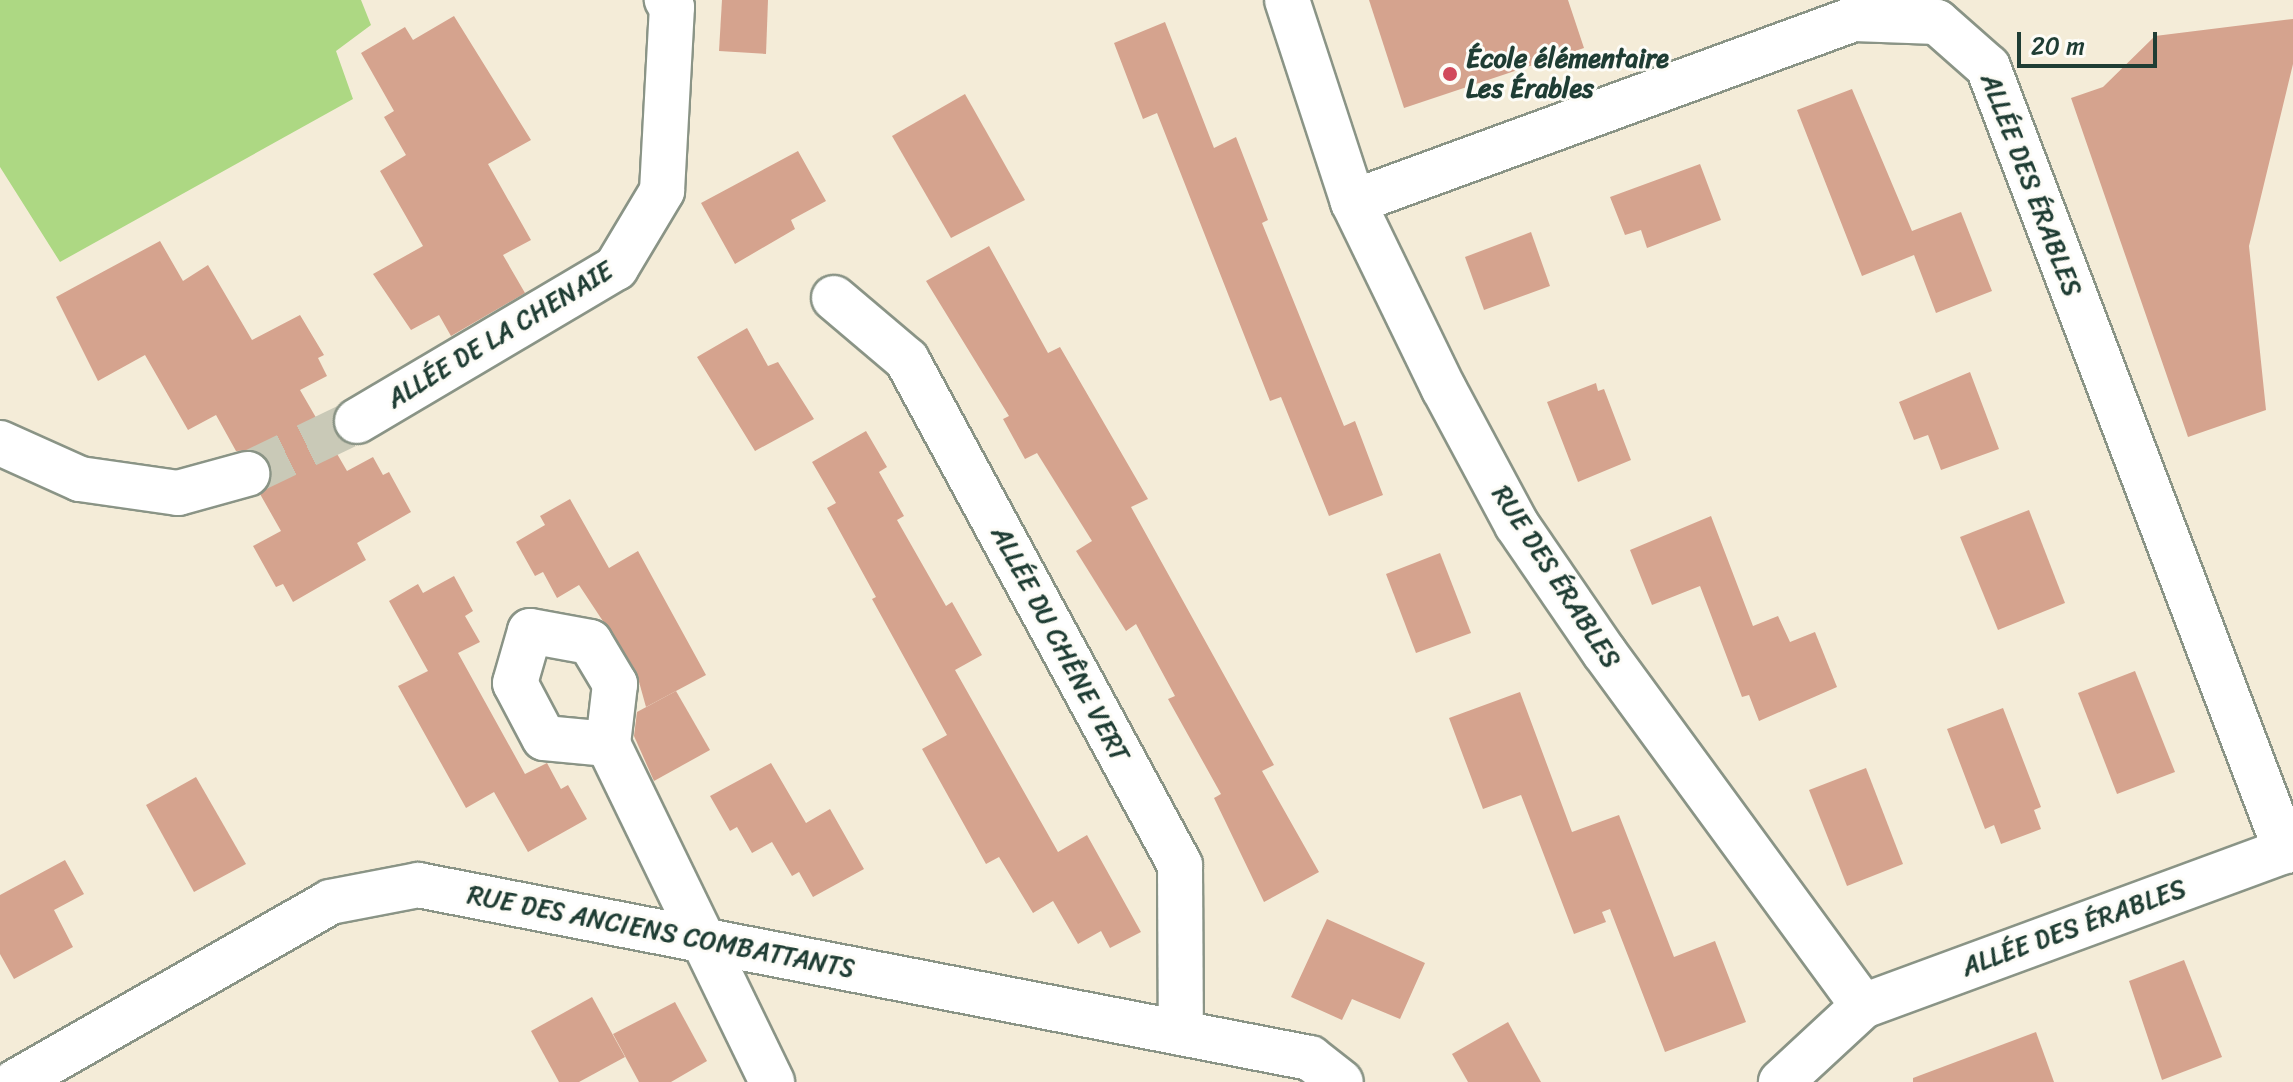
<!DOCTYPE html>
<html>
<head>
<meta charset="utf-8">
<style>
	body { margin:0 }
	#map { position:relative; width:2293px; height:1082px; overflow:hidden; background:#f4ecd8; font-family:Sriracha,sans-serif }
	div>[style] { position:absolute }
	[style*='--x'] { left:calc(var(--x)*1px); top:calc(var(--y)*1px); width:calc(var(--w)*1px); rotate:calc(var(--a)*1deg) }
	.green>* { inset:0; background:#add883 }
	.building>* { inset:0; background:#d5a38e }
	.minor-tunnel>* { height:44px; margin-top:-22px; transform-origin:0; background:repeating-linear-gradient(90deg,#c9c9b7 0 44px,transparent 0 66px) }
	.roads { filter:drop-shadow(2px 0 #8a9486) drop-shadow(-2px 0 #8a9486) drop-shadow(0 2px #8a9486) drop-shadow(0 -2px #8a9486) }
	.minor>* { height:44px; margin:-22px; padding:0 22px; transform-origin:22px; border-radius:22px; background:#fff }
	.dots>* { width:22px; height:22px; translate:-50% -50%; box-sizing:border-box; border:4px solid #fdfcf7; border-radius:50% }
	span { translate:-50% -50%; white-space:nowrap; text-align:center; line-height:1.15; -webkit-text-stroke:6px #fdfcf7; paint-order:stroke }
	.poi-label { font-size:26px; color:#1f3d34; font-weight:700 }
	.left { translate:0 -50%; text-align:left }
	.street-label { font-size:26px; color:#1f3d34 }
	.scale { position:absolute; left:2017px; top:32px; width:140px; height:36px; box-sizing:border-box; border:4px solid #1f3d34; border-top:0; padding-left:10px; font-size:24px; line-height:28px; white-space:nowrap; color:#1f3d34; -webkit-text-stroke:6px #fdfcf7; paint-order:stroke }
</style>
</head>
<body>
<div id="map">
	<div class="green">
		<i style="clip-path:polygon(0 0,361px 0,371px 25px,336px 51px,353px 99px,60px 262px,0 167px)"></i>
	</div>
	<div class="building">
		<i style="clip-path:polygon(722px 0,768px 0,766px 54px,719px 51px)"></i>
		<i style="clip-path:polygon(1369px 0,1568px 0,1584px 48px,1404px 108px)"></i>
		<i style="clip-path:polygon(454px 16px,531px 140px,488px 164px,531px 240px,503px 255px,525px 293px,451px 336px,439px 315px,411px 330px,373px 274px,423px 246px,380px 171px,406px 155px,384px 117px,394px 111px,361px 53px,405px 27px,413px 40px)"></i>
		<i style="clip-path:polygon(2293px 19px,2293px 64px,2249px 246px,2266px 410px,2188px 437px,2071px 98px,2103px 87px,2155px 36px)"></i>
		<i style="clip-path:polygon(1165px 22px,1214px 148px,1236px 137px,1268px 220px,1262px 223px,1344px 426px,1355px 421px,1383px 495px,1329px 516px,1281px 397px,1270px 401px,1157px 113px,1143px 119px,1114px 43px)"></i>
		<i style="clip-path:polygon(1852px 89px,1912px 231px,1961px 212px,1992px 291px,1936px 313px,1914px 255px,1862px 276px,1797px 110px)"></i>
		<i style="clip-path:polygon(965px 94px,1025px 200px,951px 238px,892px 136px)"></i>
		<i style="clip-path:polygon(798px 151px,826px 201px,791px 220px,795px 229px,735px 264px,701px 203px)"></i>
		<i style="clip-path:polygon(1700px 164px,1721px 220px,1647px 248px,1641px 230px,1625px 235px,1610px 197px)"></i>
		<i style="clip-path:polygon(1531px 232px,1550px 286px,1484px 310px,1465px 257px)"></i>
		<i style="clip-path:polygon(160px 241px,183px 281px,208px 265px,252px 340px,300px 315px,324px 355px,318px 358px,327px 376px,300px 390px,347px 471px,373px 457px,383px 475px,389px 472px,411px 512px,357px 543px,366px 560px,293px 602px,283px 584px,276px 587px,253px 546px,281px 531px,260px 494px,271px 480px,265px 457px,253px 450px,236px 451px,216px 415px,188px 430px,145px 355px,98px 381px,56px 297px)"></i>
		<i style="clip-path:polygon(989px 246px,1048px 353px,1060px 347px,1148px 499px,1131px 507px,1274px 765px,1262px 771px,1319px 872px,1264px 902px,1214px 798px,1221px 794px,1168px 699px,1175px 696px,1136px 624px,1126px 631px,1076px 551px,1092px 541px,1037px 453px,1025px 459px,1003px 419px,1009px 416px,926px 281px)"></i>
		<i style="clip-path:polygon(747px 328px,768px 366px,778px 362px,814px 419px,755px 451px,697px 357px)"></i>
		<i style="clip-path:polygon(1970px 372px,1999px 449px,1941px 470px,1928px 435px,1914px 440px,1899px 402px)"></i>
		<i style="clip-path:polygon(1596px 383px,1598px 391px,1604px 389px,1631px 460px,1578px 482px,1547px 402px)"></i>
		<i style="clip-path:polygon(866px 431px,887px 467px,879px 472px,904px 516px,897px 520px,946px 606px,952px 602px,982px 655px,955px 670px,1058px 852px,1087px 835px,1141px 932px,1110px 948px,1101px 931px,1078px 944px,1053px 901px,1033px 913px,999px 857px,986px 864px,922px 749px,947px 735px,872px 599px,876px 597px,827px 508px,836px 503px,812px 462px)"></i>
		<i style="clip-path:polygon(570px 499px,609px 568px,638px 551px,706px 675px,646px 707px,636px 671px,579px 585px,557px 598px,543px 572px,535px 576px,516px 542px,545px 525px,540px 516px)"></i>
		<i style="clip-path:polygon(2029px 510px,2065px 603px,1998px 630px,1960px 537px)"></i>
		<i style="clip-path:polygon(1711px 516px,1753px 626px,1778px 616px,1790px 642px,1815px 632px,1837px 687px,1759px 721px,1749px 695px,1742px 697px,1700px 586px,1652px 605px,1630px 550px)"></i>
		<i style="clip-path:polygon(1440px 553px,1471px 633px,1416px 653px,1386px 574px)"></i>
		<i style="clip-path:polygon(454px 576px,473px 611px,465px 616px,480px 642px,458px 653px,525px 774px,547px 763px,561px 789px,568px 785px,587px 819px,528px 852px,494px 792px,466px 808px,398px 686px,428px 671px,389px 601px,418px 584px,423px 593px)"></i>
		<i style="clip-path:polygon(2135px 671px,2175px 772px,2117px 794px,2078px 693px)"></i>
		<i style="clip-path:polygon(676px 691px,710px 750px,654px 781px,634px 736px,637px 712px)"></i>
		<i style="clip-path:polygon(1520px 692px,1572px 832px,1619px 815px,1674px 957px,1715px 941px,1746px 1022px,1665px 1052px,1610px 909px,1602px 912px,1606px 922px,1574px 934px,1521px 795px,1483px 809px,1449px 718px)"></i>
		<i style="clip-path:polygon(2003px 708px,2041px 807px,2034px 810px,2041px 829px,2001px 844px,1994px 825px,1985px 829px,1947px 729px)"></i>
		<i style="clip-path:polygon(771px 763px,806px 823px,830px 809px,864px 869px,813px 897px,799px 872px,792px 876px,772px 842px,752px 853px,737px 827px,730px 831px,710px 796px)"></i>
		<i style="clip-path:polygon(1866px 768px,1903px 864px,1847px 886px,1809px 790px)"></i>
		<i style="clip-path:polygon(196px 777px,246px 864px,194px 892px,146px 805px)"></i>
		<i style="clip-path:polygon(65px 860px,84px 894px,54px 910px,73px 947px,14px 979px,0 954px,0 895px)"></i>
		<i style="clip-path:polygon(1327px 919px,1425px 963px,1400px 1019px,1352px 999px,1342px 1020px,1291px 997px)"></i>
		<i style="clip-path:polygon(2184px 960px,2222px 1057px,2162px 1080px,2129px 981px)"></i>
		<i style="clip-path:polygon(592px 997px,625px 1057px,579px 1082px,559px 1082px,531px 1031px)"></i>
		<i style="clip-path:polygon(675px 1002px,707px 1061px,671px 1082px,639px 1082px,613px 1034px)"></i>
		<i style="clip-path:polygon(1508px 1022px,1541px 1082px,1468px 1082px,1452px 1054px)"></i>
		<i style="clip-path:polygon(2036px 1032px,2054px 1082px,1913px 1082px,1913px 1078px)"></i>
	</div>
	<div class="minor-tunnel">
		<i style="--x:247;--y:474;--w:122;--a:-25.7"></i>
	</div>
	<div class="roads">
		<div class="minor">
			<i style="--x:1287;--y:0;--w:213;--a:71.9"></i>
			<i style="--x:1353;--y:202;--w:208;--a:64.1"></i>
			<i style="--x:1444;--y:389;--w:154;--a:61.8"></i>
			<i style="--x:1517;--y:525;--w:154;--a:55.6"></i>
			<i style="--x:1604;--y:652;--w:439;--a:53.8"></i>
			<i style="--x:1863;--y:1006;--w:112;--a:137.2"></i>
			<i style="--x:1353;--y:202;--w:533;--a:-20.07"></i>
			<i style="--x:1854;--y:19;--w:83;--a:2.1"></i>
			<i style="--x:1937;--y:22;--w:68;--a:41.4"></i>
			<i style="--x:1988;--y:67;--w:839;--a:69.19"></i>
			<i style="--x:834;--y:298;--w:96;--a:40.3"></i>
			<i style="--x:907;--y:360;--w:574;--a:61.6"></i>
			<i style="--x:1180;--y:865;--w:168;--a:89.7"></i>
			<i style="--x:357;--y:421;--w:301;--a:-30.6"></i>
			<i style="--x:616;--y:268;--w:90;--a:-59.1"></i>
			<i style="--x:662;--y:191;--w:184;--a:-86.9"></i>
			<i style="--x:672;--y:7;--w:9;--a:-126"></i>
			<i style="--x:0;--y:443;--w:88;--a:24.2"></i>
			<i style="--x:80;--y:479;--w:99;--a:8.1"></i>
			<i style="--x:178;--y:493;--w:72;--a:-15.4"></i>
			<i style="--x:608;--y:744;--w:64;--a:-174.6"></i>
			<i style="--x:544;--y:738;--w:62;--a:-117.8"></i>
			<i style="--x:515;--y:683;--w:54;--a:-73.9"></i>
			<i style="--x:530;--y:631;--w:61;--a:10.4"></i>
			<i style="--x:590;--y:642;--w:49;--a:59.2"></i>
			<i style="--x:615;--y:684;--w:60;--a:96.7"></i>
			<i style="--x:608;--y:744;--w:376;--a:64.1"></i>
			<i style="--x:1863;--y:1006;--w:458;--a:-20.2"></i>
			<i style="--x:15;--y:1082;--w:363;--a:-29.7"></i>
			<i style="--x:330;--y:902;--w:90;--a:-10.9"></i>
			<i style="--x:418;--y:885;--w:909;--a:10.98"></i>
			<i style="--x:1310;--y:1058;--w:39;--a:38"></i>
		</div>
	</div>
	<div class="dots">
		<i style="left:1450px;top:74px;background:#d1495b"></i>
	</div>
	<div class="poi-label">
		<span class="left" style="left:1466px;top:74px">École élémentaire<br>Les Érables</span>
	</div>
	<div class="street-label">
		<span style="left:2031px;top:185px;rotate:69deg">ALLÉE DES ÉRABLES</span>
		<span style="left:500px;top:335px;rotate:-31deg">ALLÉE DE LA CHENAIE</span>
		<span style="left:1556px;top:577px;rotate:57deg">RUE DES ÉRABLES</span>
		<span style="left:1060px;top:644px;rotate:62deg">ALLÉE DU CHÊNE VERT</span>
		<span style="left:2074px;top:928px;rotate:-20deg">ALLÉE DES ÉRABLES</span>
		<span style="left:661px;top:932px;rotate:11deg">RUE DES ANCIENS COMBATTANTS</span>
	</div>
	<div class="scale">20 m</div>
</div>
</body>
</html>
